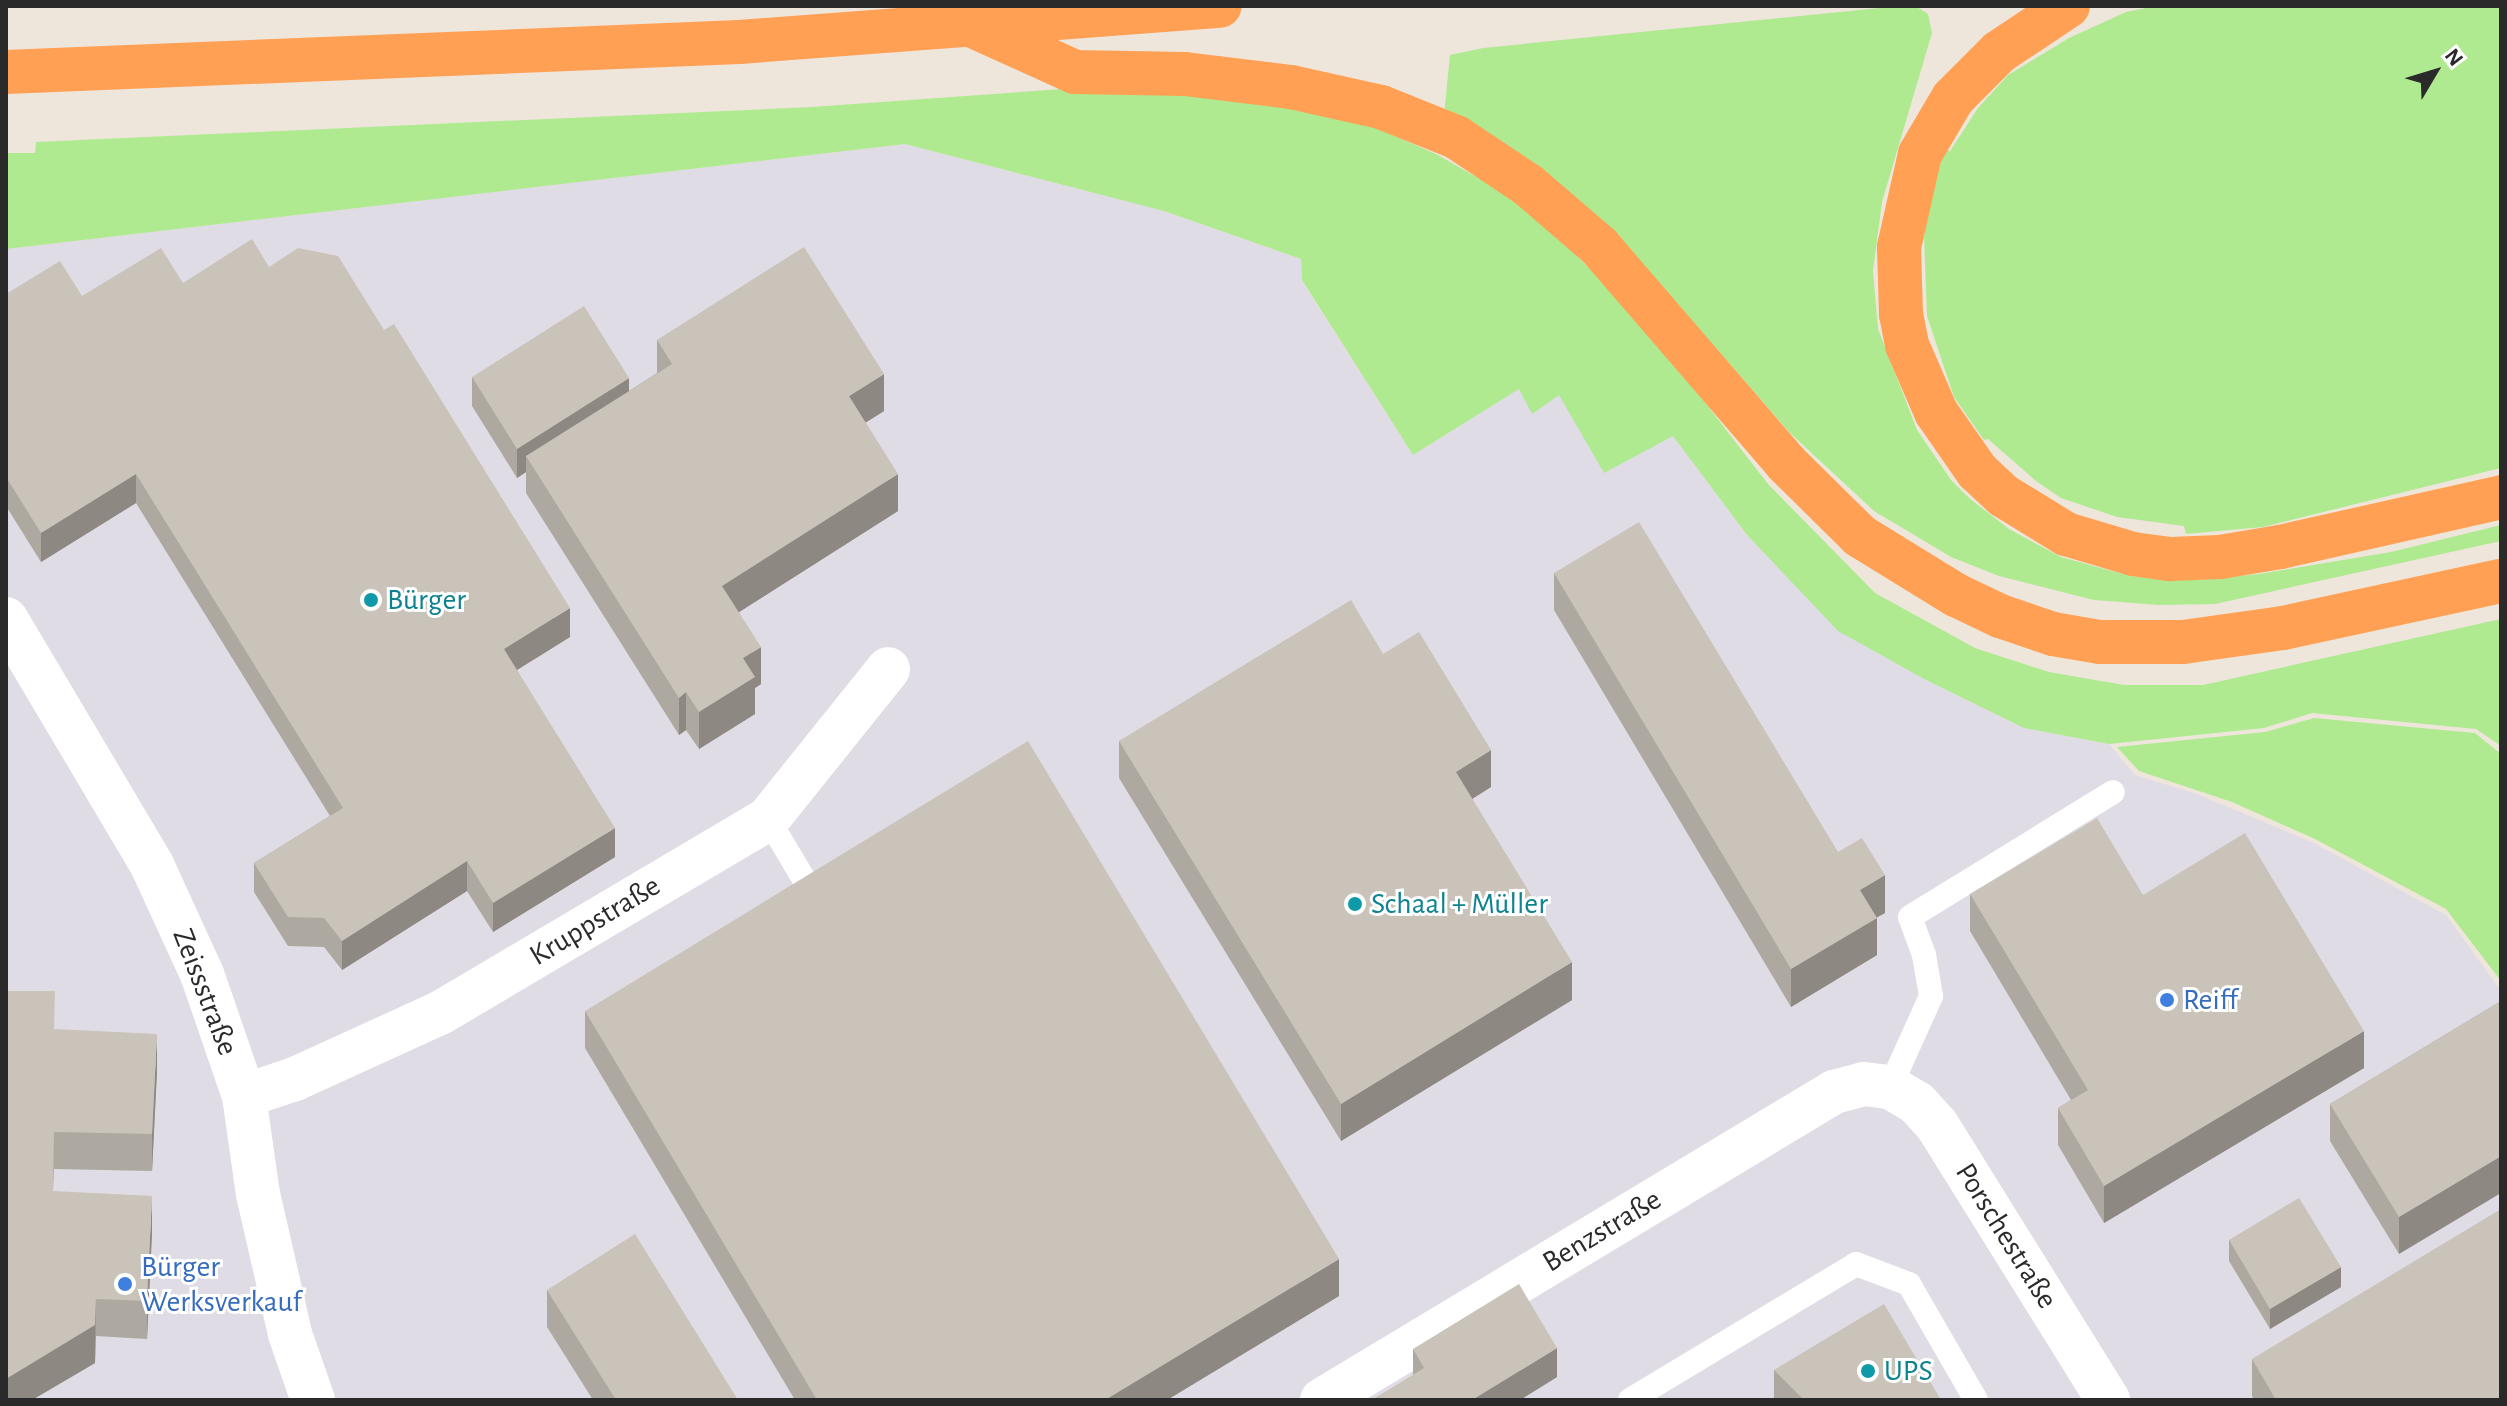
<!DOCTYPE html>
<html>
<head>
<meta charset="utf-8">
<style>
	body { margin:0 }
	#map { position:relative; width:2507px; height:1406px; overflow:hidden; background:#eee6db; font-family:"Alegreya Sans",sans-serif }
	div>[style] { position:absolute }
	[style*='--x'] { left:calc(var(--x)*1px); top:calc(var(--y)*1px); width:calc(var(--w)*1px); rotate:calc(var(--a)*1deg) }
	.industrial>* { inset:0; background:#dfdce5 }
	.green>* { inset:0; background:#afea91 }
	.service>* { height:24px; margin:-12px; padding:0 12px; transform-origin:12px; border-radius:12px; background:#fff }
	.minor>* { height:44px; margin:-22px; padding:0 22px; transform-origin:22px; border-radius:22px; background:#fff }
	.motorway>* { height:44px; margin:-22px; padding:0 22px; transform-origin:22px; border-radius:22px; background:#ffa054 }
	.wall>* { inset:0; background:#ada8a0 }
	.shaded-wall>* { inset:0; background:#8d8882 }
	.building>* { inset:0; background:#c9c3ba }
	.dots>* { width:22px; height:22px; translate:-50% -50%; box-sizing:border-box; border:4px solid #fff; border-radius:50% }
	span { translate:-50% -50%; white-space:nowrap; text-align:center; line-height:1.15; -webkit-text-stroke:6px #fff; paint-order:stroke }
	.culture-label { font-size:30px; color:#0d838f }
	.left { translate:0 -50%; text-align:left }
	.street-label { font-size:30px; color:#2a2a2a }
	.shop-label { font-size:30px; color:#366cbe }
	.frame { position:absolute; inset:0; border:8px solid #2a2a2a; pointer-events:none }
	.north { position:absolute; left:2395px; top:32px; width:80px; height:80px; -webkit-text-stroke:6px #fff; paint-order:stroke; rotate:52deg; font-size:22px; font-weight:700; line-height:32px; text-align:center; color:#2a2a2a }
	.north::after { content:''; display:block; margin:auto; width:28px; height:36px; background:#2a2a2a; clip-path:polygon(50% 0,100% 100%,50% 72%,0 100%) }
</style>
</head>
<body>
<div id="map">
	<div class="industrial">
		<i style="clip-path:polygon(905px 144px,1164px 211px,1301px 259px,1302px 281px,1413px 455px,1519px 389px,1559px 394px,1673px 435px,1747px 535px,1839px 631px,1924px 679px,2024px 728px,2109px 744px,2135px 775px,2197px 794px,2312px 842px,2446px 915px,2501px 991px,2501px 1400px,6px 1400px,6px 249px)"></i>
	</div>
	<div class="green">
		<i style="clip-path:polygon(1899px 6px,1917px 7px,1928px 14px,1932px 33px,1882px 202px,1873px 271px,1878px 329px,1917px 430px,1951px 480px,1969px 498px,2009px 529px,2061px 557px,2130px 576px,2198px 580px,2259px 574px,2391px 552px,2501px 525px,2501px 541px,2215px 604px,2159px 605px,2094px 600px,1999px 576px,1951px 557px,1874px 511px,1790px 433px,1619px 237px,1444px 115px,1450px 55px,1483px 48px)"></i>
		<i style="clip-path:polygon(2156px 6px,2501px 6px,2501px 468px,2263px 527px,2186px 534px,2184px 526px,2117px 517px,2061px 498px,2036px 481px,1988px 439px,1984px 440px,1954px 397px,1927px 316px,1924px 237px,1930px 198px,1945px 149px,1950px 151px,1978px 108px,2008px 75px,2069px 38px,2126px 12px)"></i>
		<i style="clip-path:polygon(1063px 89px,1161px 89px,1324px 112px,1379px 129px,1438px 155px,1497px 189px,1556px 235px,1597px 276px,1703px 400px,1768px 484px,1875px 593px,1975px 648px,2049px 672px,2124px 685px,2203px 685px,2501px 619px,2501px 746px,2476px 729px,2312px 713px,2264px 728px,2109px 744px,2024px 728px,1924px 679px,1838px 631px,1747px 535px,1673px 436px,1604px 473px,1559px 395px,1532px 414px,1519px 389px,1413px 455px,1302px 280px,1301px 259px,1164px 211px,905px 144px,6px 249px,6px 153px,35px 153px,36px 142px,812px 107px)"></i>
		<i style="clip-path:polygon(2314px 718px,2475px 733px,2501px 754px,2501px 981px,2446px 909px,2315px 839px,2232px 802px,2139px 771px,2117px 747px,2265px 732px)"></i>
	</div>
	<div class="service">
		<i style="--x:768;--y:819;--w:98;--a:59.2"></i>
		<i style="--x:1890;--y:1087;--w:100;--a:-65.7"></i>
		<i style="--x:1931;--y:996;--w:42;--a:-99.7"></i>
		<i style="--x:1924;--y:955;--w:40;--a:-110.2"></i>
		<i style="--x:1910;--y:917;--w:238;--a:-31.6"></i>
		<i style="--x:1630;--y:1400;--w:264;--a:-31"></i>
		<i style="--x:1856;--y:1264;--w:57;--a:20.7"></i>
		<i style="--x:1909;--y:1284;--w:134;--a:60"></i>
	</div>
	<div class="minor">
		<i style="--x:6;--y:619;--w:286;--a:59.3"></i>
		<i style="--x:152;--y:865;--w:120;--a:65.4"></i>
		<i style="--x:202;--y:974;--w:129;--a:71"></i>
		<i style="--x:244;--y:1096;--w:99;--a:81.9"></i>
		<i style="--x:258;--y:1194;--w:144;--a:77.1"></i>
		<i style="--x:290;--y:1334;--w:70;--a:70.8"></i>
		<i style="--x:244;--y:1096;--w:54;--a:-18.4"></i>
		<i style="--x:295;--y:1079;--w:159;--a:-24.5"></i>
		<i style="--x:440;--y:1013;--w:381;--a:-30.6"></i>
		<i style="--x:768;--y:819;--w:192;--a:-51.3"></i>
		<i style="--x:1322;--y:1400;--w:598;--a:-31.03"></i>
		<i style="--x:1834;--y:1092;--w:31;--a:-15"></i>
		<i style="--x:1864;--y:1084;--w:26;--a:7"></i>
		<i style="--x:1890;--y:1087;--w:31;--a:31"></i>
		<i style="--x:1917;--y:1103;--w:30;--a:48"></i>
		<i style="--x:1937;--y:1125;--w:324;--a:58.1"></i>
	</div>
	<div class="motorway">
		<i style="--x:2068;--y:6;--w:83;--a:146.3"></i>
		<i style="--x:1999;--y:52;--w:65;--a:135"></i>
		<i style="--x:1953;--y:98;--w:65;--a:120.5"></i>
		<i style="--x:1920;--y:154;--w:95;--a:102.7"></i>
		<i style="--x:1899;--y:247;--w:67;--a:88.3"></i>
		<i style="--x:1901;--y:314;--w:32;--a:79"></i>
		<i style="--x:1907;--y:345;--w:73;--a:66.6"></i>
		<i style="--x:1936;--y:412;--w:72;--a:55.2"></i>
		<i style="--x:1977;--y:471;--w:37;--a:43"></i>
		<i style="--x:2004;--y:496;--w:73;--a:31.5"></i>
		<i style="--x:2066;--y:534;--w:70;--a:16.6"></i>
		<i style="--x:2133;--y:554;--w:37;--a:8"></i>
		<i style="--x:2170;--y:559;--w:50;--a:-2.3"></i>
		<i style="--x:2220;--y:557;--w:61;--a:-9.5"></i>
		<i style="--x:2280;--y:547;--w:227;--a:-12.7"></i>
		<i style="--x:973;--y:26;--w:112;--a:24.3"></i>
		<i style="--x:1075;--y:72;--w:110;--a:1"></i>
		<i style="--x:1185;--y:74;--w:107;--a:7"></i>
		<i style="--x:1291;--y:87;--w:92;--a:12.5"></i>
		<i style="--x:1381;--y:107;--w:81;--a:21.8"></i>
		<i style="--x:1456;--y:137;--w:87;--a:33.7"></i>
		<i style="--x:1528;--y:185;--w:94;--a:40.7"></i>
		<i style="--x:1599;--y:246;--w:286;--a:49.2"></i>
		<i style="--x:1786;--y:463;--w:104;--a:44.6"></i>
		<i style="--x:1860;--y:536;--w:113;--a:31.6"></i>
		<i style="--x:1956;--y:595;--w:49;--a:25.5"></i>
		<i style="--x:2000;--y:616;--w:56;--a:18.8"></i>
		<i style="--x:2053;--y:634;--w:48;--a:9.7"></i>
		<i style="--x:2100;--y:642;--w:83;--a:0"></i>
		<i style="--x:2183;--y:642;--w:101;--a:-8"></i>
		<i style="--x:2283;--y:628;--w:223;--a:-12.2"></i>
		<i style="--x:6;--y:72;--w:734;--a:-2.34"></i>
		<i style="--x:739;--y:42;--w:482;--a:-4.3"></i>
	</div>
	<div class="wall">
		<i style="clip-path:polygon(269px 267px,570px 637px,517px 670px,615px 857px,493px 932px,467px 891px,342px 970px,324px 947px,288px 946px,254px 892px,254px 863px,330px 816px,136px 503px,41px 562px,6px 506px,6px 294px,82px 296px,183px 283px)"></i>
		<i style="clip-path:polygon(657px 340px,884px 411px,865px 423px,898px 511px,739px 612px,761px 684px,755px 688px,755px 714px,699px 749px,686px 730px,679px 735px,526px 493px,526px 472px,517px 478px,472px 406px,472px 377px,629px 391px,657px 373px)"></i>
		<i style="clip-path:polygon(1554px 573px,1838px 852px,1885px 913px,1876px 917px,1877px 955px,1791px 1007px,1554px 610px)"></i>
		<i style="clip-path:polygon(1383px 654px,1491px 787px,1472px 799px,1572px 1000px,1341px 1141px,1119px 778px,1119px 741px)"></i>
		<i style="clip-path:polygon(1970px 894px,2143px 895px,2364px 1068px,2104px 1223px,2058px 1145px,2058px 1108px,2071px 1100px,1970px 931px)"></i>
		<i style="clip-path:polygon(2501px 1001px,2399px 1254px,2330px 1141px,2330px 1104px)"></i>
		<i style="clip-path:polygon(585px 1011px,1339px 1296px,1167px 1400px,795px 1400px,585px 1048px)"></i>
		<i style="clip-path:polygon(55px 1029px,157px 1071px,152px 1171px,54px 1169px,53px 1191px,152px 1233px,147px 1339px,96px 1336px,95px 1363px,32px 1400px)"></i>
		<i style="clip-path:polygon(2229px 1240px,2341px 1287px,2270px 1329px,2229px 1261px)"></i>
		<i style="clip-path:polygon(547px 1290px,738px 1400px,593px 1400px,547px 1327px)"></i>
		<i style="clip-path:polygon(1413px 1349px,1557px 1377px,1520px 1400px,1372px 1400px,1413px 1376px)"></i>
		<i style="clip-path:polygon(2252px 1359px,2501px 1400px,2254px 1400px,2252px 1396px)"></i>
		<i style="clip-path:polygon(1774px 1370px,1941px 1400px,1774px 1400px)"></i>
	</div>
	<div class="shaded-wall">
		<i style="clip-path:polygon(884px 374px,884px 411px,849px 433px,849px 396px)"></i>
		<i style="clip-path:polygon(629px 378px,629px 407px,526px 456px,526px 472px,517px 478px,517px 449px)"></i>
		<i style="clip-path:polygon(136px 474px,136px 503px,41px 562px,41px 533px)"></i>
		<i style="clip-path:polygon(898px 474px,898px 511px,722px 623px,722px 586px)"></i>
		<i style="clip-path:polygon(570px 608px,570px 637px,504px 678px,504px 649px)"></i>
		<i style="clip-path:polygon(761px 647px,761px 684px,755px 688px,755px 714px,699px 749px,699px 712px,743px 658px)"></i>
		<i style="clip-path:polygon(686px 692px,686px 730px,679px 735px,679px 698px)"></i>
		<i style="clip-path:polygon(1491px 750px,1491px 787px,1456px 809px,1456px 772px)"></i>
		<i style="clip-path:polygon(615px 828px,615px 857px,493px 932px,493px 903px)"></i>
		<i style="clip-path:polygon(467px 861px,467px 891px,342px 970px,342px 941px)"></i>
		<i style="clip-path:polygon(1885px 875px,1885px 913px,1860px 927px,1860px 890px)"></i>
		<i style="clip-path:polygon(1877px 918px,1877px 955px,1791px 1007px,1791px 969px)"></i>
		<i style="clip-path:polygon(1572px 962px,1572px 1000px,1341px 1141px,1341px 1104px)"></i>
		<i style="clip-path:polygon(2364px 1031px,2364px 1068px,2104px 1223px,2104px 1186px)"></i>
		<i style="clip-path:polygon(157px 1034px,157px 1071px,152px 1171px,152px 1134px)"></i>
		<i style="clip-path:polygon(2501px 1156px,2501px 1193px,2399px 1254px,2399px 1217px)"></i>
		<i style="clip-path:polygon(152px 1196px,152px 1233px,147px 1339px,147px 1301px)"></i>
		<i style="clip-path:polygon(1339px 1259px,1339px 1296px,1167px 1400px,1105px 1400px)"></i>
		<i style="clip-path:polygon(2341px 1267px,2341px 1287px,2270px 1329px,2270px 1309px)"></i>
		<i style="clip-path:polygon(96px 1299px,95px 1363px,32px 1400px,6px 1400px,6px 1379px)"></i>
		<i style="clip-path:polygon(1557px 1348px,1557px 1377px,1520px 1400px,1472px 1400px)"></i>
	</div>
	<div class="building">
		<i style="clip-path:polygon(252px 239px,269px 267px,298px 248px,338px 256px,384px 330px,394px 324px,570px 608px,504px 649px,615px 828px,493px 903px,467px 861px,342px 941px,324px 918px,288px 917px,254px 863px,343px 808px,136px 474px,41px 533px,6px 477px,6px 294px,60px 261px,82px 296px,161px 248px,183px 283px)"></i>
		<i style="clip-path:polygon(804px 247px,884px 374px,849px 396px,898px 474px,722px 586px,761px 647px,743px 658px,755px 677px,699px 712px,686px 692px,679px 698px,526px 456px,672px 364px,657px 340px)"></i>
		<i style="clip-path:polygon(584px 306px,629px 378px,517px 449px,472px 377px)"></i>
		<i style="clip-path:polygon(1639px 522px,1838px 852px,1862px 838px,1885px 875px,1860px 890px,1877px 918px,1791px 969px,1554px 573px)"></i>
		<i style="clip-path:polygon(1351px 600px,1383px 654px,1419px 632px,1491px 750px,1456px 772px,1572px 962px,1341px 1104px,1119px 741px)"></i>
		<i style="clip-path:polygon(1028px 741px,1339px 1259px,1105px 1400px,817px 1400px,585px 1011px)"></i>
		<i style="clip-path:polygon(2097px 818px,2143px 895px,2245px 833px,2364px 1031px,2104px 1186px,2058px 1108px,2088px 1090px,1970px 894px)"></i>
		<i style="clip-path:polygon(6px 991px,55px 991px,54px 1029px,157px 1034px,152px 1134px,54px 1132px,53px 1191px,152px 1196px,147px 1301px,96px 1299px,95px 1325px,6px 1379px)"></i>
		<i style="clip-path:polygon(2501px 1001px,2501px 1156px,2399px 1217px,2330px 1104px)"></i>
		<i style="clip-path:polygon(2299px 1198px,2341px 1267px,2270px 1309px,2229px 1240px)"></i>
		<i style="clip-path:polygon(2501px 1209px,2501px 1400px,2276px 1400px,2252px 1359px)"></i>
		<i style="clip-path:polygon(635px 1234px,738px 1400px,616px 1400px,547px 1290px)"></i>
		<i style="clip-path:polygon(1519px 1284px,1557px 1348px,1472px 1400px,1372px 1400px,1424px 1368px,1413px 1349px)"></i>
		<i style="clip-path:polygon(1884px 1304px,1941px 1400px,1804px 1400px,1774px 1370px)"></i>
	</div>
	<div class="dots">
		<i style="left:371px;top:600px;background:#0f9aa8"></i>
		<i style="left:1355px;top:904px;background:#0f9aa8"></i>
		<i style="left:2167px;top:1000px;background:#3f7fe0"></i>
		<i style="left:125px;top:1284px;background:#3f7fe0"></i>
		<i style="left:1868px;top:1371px;background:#0f9aa8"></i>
	</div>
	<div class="culture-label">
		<span class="left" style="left:387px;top:600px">Bürger</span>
		<span class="left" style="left:1371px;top:904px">Schaal + Müller</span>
		<span class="left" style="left:1884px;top:1371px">UPS</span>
	</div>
	<div class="street-label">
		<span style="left:595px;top:921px;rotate:-31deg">Kruppstraße</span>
		<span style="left:205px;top:992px;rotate:69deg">Zeissstraße</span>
		<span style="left:1602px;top:1231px;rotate:-31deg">Benzstraße</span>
		<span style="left:2006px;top:1236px;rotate:58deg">Porschestraße</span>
	</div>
	<div class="shop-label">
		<span class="left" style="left:2183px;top:1000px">Reiff</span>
		<span class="left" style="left:141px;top:1284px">Bürger<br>Werksverkauf</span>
	</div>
	<div class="frame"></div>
	<div class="north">N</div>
</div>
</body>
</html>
